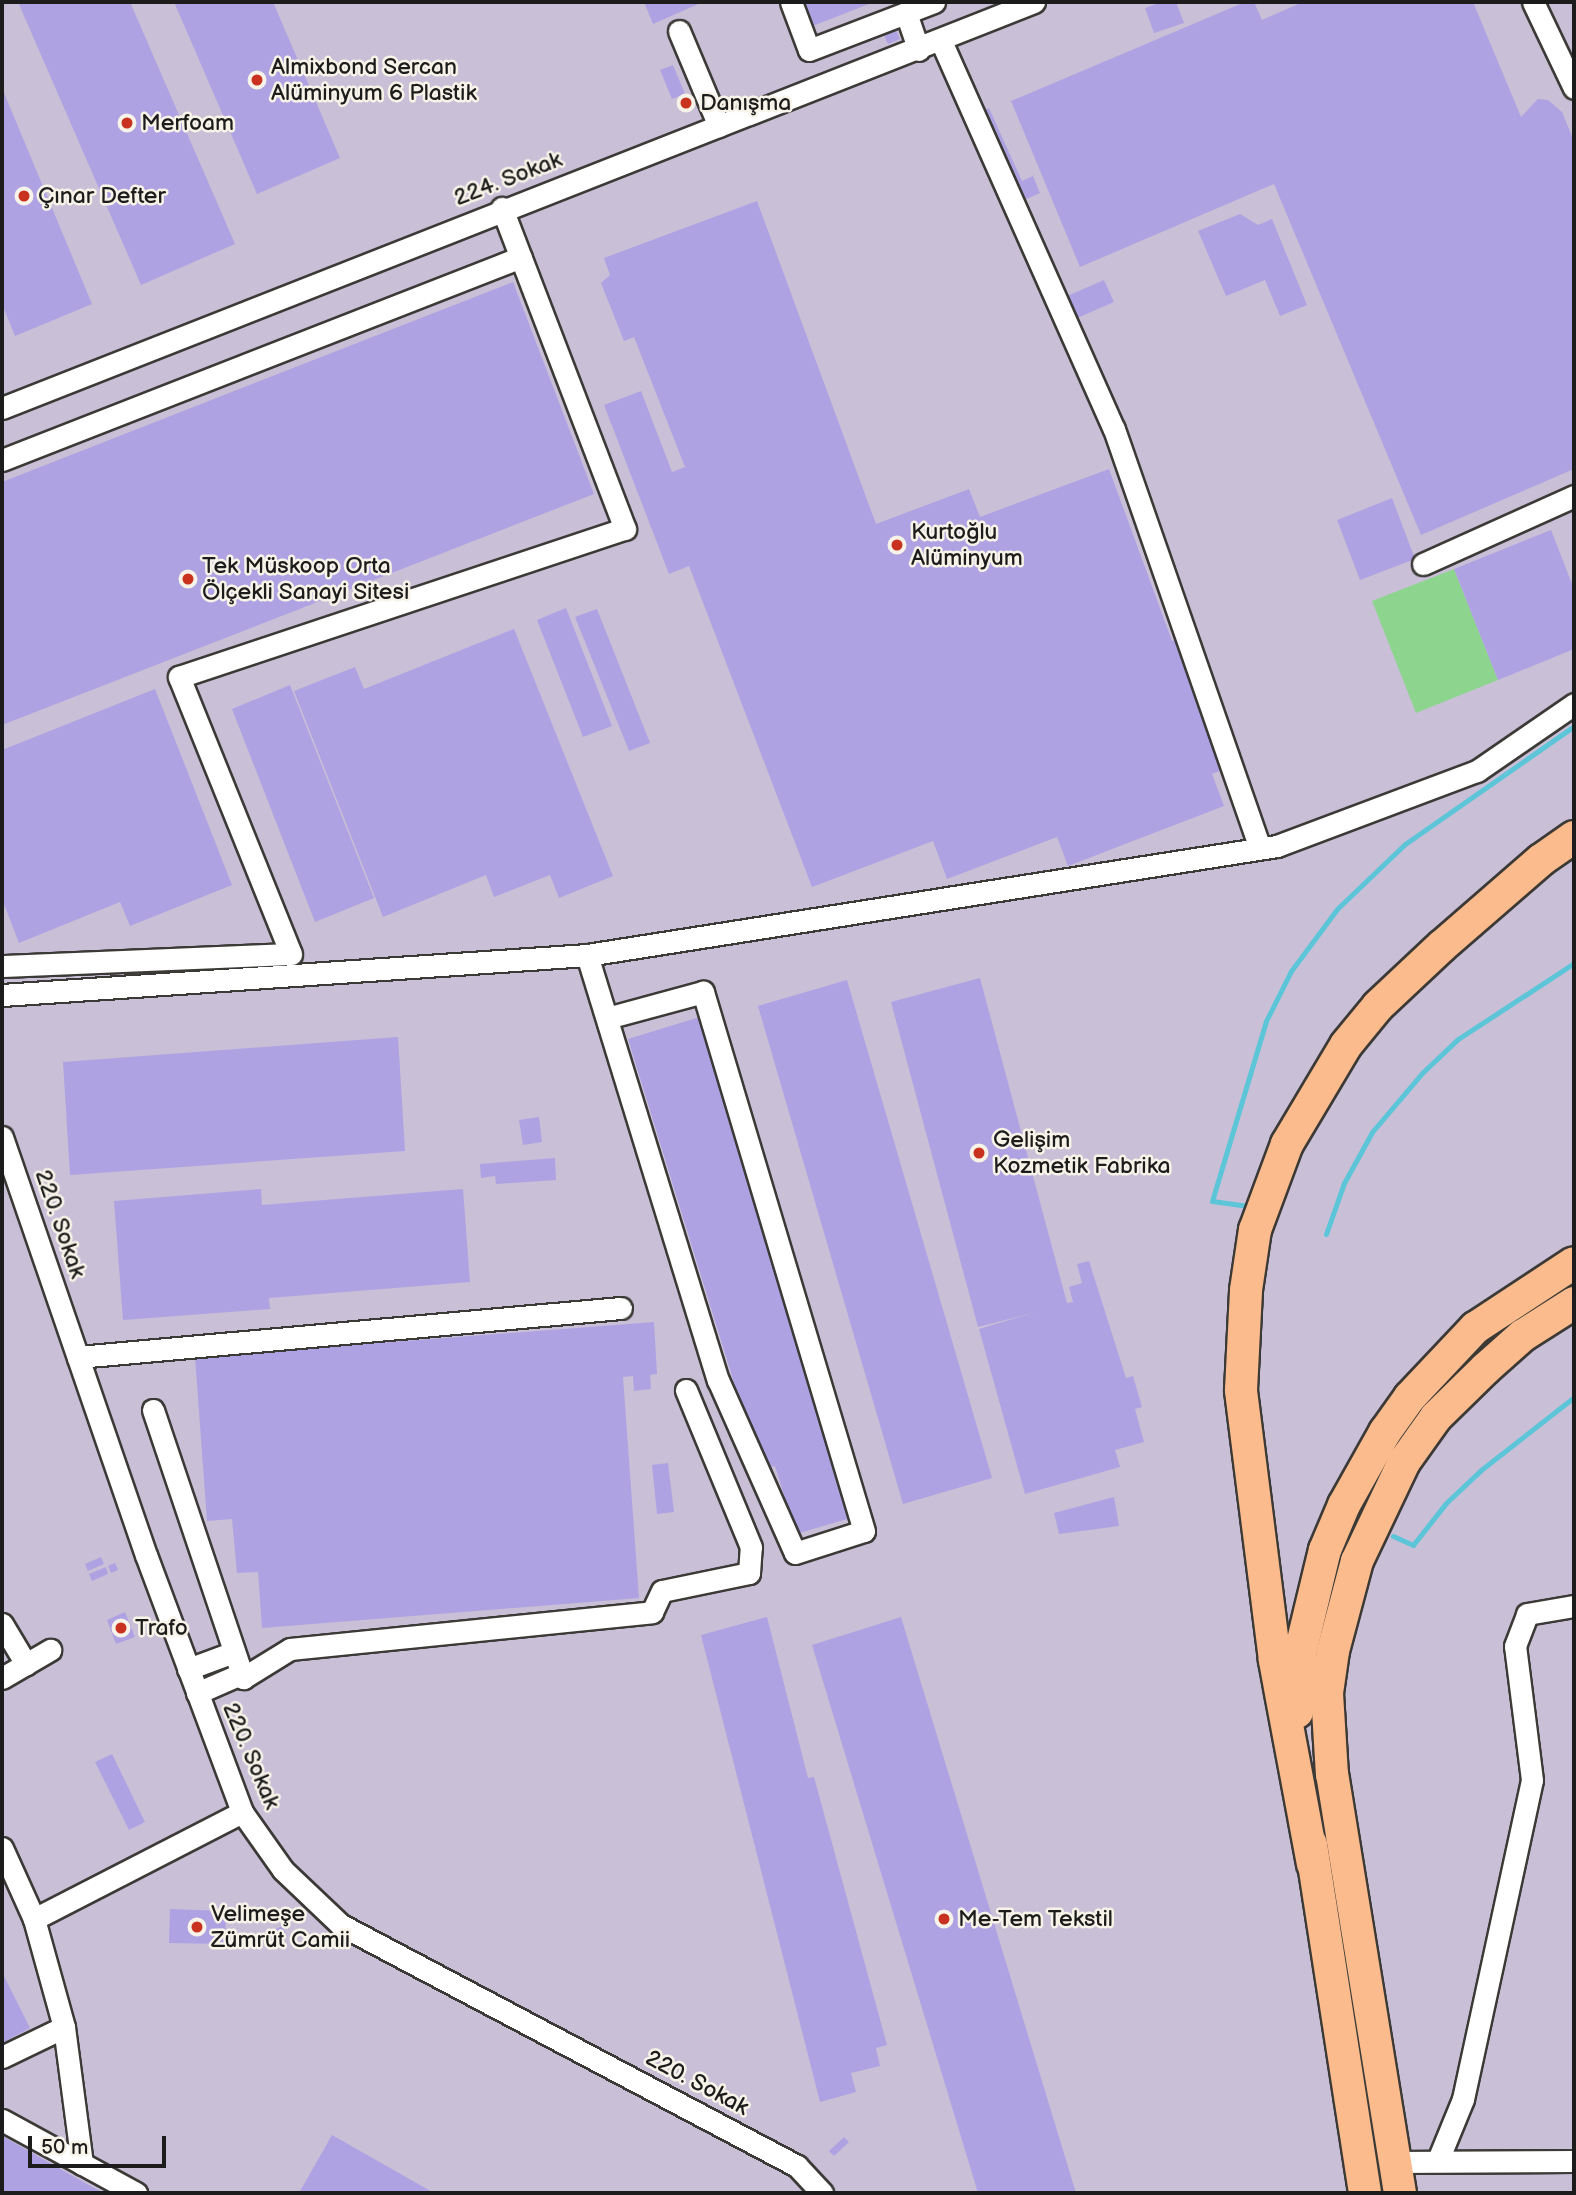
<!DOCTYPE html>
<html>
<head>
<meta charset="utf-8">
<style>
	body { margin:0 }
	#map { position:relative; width:1576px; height:2195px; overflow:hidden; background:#f3e1c7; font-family:"Balsamiq Sans",sans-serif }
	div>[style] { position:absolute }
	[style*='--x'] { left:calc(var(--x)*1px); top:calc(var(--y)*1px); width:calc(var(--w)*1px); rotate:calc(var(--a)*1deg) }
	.industrial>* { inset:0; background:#c9bfd7 }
	.green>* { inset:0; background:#8dd58f }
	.stream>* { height:5px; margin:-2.5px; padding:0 2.5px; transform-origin:2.5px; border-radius:2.5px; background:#5cc5d7 }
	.building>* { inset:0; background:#afa2e2 }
	.roads { filter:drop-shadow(2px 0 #3c3a36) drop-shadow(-2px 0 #3c3a36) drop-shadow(0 2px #3c3a36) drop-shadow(0 -2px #3c3a36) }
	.minor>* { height:21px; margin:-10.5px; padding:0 10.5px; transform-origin:10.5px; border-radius:10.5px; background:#fff }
	.highway>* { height:32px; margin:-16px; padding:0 16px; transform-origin:16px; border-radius:16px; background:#fbbb8c }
	.dots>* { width:19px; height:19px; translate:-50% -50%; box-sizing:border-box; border:4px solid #f7f3e8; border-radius:50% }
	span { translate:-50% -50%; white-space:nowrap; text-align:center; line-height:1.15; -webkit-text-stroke:5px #f7f3e8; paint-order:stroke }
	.poi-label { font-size:23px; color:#1c1c1c }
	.left { translate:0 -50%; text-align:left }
	.street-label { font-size:23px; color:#1c1c1c }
	.frame { position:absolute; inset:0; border:4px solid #1c1c1c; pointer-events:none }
	.scale { position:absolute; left:28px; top:2136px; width:138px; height:32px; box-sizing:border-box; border:4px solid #1c1c1c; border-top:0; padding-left:9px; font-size:21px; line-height:24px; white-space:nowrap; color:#1c1c1c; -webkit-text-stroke:5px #f7f3e8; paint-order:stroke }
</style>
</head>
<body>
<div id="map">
	<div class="industrial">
		<i style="clip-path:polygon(2px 2px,1574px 2px,1574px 2193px,2px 2193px)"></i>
	</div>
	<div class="green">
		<i style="clip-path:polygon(1454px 569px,1498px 680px,1416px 713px,1372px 601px)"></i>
	</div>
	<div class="stream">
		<i style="--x:1248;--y:1206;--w:36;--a:-172"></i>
		<i style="--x:1212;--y:1201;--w:188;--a:-73.3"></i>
		<i style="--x:1266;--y:1021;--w:56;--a:-63.4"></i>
		<i style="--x:1291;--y:971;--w:77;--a:-53.4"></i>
		<i style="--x:1337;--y:909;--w:94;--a:-43.7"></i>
		<i style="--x:1405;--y:844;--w:206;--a:-34.9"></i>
		<i style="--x:1326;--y:1234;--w:54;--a:-70.6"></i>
		<i style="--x:1344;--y:1183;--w:58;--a:-61.2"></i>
		<i style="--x:1372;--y:1132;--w:77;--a:-49.7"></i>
		<i style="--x:1422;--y:1073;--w:50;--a:-43.4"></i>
		<i style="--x:1458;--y:1039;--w:139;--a:-33.2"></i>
		<i style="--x:1393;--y:1536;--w:22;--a:24"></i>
		<i style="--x:1413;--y:1545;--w:53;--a:-51.8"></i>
		<i style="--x:1446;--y:1503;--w:48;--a:-43.3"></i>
		<i style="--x:1481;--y:1470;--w:118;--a:-38.1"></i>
	</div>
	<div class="building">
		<i style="clip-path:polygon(18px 2px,130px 2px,235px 244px,141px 285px)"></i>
		<i style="clip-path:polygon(174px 2px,273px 2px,340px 158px,257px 194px)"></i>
		<i style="clip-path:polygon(644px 2px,703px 2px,653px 24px)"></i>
		<i style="clip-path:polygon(800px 2px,874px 2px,810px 27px)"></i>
		<i style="clip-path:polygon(1162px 2px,1176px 2px,1184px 23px,1154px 33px,1145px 8px)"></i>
		<i style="clip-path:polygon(1245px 2px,1254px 2px,1262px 20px,1303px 2px,1473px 2px,1521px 117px,1538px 99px,1548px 100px,1562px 112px,1574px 141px,1574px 469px,1421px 535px,1274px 184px,1080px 267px,1011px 101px)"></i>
		<i style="clip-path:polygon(895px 28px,900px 39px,888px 44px,883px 33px)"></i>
		<i style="clip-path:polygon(673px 65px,685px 94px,672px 99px,660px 70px)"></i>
		<i style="clip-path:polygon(2px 88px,92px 304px,15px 336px,2px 304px)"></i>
		<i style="clip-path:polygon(689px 95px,693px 105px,682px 110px,678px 100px)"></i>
		<i style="clip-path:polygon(989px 108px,1022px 181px,1033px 176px,1040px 193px,1022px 201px,982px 111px)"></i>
		<i style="clip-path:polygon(757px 201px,876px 524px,969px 489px,980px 517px,1109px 469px,1172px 641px,1194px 633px,1242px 762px,1212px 774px,1224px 806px,1068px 866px,1057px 837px,947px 879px,933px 841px,812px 887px,689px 566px,669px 574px,604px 405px,641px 391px,672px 472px,685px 467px,634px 337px,624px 341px,601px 283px,610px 275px,604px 258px)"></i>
		<i style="clip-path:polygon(1240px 214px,1258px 225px,1272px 219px,1307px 305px,1280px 316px,1265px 280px,1226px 296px,1198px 231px)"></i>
		<i style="clip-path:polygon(1104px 280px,1114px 302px,1075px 319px,1065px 297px)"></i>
		<i style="clip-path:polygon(513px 282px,594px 494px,2px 725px,2px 482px)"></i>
		<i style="clip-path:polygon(1392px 498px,1415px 559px,1360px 580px,1337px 520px)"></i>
		<i style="clip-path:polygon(1551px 530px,1574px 589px,1574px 649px,1498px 680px,1454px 569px)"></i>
		<i style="clip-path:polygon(566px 608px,612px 726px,583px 737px,537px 620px)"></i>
		<i style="clip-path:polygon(597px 609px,650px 743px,629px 751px,575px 617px)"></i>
		<i style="clip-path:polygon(514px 629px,613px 876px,559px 898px,550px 875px,494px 897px,486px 875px,383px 917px,294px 691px,355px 667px,364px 689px)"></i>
		<i style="clip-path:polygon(290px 685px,374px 898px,315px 922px,232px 709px)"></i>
		<i style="clip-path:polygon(155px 689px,232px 885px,130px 926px,120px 902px,19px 943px,2px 899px,2px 750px)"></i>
		<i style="clip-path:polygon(980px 978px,1067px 1303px,1073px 1302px,1069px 1287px,1082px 1283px,1077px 1264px,1089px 1261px,1126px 1378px,1133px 1376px,1142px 1407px,1135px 1409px,1144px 1442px,1115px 1450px,1120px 1467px,1025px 1494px,979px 1329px,1036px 1312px,978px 1327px,891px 1002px)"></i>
		<i style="clip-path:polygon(847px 980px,992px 1478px,903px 1504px,758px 1006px)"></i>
		<i style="clip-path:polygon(703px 1016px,854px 1517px,796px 1534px,775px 1466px,761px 1470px,628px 1039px)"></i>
		<i style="clip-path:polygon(398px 1037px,405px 1151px,70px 1175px,63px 1062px)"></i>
		<i style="clip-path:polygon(539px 1117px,542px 1142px,523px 1145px,519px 1120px)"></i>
		<i style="clip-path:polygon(555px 1158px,556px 1180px,496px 1184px,495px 1176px,481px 1178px,480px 1164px)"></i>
		<i style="clip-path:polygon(261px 1189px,262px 1205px,463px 1189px,470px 1282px,269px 1298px,270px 1309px,123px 1320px,114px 1201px)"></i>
		<i style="clip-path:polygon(654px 1322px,657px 1374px,650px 1375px,651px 1389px,634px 1391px,633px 1376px,623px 1377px,639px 1598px,262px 1628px,258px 1572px,237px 1573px,232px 1519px,207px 1521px,195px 1357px)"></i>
		<i style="clip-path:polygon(668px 1463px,674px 1512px,657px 1514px,652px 1465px)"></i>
		<i style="clip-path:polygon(1114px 1497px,1119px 1526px,1059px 1534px,1054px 1513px)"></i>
		<i style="clip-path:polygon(101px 1557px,104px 1564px,88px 1571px,85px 1564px)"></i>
		<i style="clip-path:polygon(115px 1563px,118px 1570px,111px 1573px,108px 1566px)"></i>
		<i style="clip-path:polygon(106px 1567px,108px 1574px,92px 1581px,89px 1574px)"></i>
		<i style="clip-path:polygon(125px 1612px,135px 1637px,116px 1644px,107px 1620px)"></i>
		<i style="clip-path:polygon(767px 1617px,808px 1778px,814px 1777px,887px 2045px,876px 2048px,880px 2066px,851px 2073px,856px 2092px,820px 2102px,701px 1635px)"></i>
		<i style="clip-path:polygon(901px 1617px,1076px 2193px,978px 2193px,812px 1645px)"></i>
		<i style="clip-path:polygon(112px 1754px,145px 1822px,129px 1830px,95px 1762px)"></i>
		<i style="clip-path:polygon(170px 1909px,226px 1911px,225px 1944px,169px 1943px)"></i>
		<i style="clip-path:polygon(282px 1926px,287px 1936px,267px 1946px,262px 1936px)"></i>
		<i style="clip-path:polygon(2px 1972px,30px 2028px,2px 2043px)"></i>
		<i style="clip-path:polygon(332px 2135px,434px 2193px,299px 2193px)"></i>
		<i style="clip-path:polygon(2px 2136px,103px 2193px,2px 2193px)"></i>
		<i style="clip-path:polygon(844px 2137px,849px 2142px,834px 2156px,829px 2151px)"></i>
	</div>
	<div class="roads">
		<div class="minor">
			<i style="--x:791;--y:2;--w:51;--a:69.4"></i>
			<i style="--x:809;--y:50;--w:134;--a:-21"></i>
			<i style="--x:1533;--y:2;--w:95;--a:64.5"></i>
			<i style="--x:906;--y:13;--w:39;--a:71"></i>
			<i style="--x:679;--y:31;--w:103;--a:67.2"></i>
			<i style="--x:941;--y:41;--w:425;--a:66"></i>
			<i style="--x:1114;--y:429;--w:444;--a:70.8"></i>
			<i style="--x:2;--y:408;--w:1109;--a:-21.48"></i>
			<i style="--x:2;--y:460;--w:557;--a:-21.36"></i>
			<i style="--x:1423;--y:564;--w:166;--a:-24.2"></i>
			<i style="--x:587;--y:955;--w:445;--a:72.9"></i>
			<i style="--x:718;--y:1380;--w:189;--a:66"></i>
			<i style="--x:795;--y:1553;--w:72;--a:-17.7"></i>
			<i style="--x:864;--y:1531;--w:563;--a:-106.63"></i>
			<i style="--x:703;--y:992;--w:99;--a:164.8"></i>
			<i style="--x:2;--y:966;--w:289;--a:-2.4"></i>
			<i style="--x:291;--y:954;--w:299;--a:-112"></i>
			<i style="--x:179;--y:677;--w:470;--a:-18.4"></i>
			<i style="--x:625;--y:529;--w:344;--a:-111"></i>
			<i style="--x:2;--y:995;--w:586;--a:-3.91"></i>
			<i style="--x:587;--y:955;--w:699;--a:-8.98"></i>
			<i style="--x:1277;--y:846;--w:214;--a:-20.6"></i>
			<i style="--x:1477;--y:771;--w:118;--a:-34.6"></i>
			<i style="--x:2;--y:1137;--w:442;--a:71"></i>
			<i style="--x:146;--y:1555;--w:274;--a:69.5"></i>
			<i style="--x:242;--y:1812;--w:71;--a:54.7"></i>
			<i style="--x:283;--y:1870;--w:80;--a:43.5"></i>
			<i style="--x:341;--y:1925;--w:516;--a:27.86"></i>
			<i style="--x:797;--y:2166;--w:37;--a:47"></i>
			<i style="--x:78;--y:1357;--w:545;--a:-5.16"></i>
			<i style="--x:153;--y:1410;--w:283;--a:71.4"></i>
			<i style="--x:243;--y:1678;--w:55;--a:-31.7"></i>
			<i style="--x:290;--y:1649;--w:364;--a:-5.8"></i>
			<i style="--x:652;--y:1612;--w:23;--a:-65"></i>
			<i style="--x:662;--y:1591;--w:89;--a:-11.7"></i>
			<i style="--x:749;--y:1573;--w:26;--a:-86"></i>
			<i style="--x:751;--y:1547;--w:170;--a:-112.5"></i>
			<i style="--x:2;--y:1624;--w:47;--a:59"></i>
			<i style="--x:188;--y:1669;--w:49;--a:-20.3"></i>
			<i style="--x:2;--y:1678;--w:56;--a:-30.3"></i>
			<i style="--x:197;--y:1693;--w:48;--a:-23.4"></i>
			<i style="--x:2;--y:1848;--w:78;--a:65.7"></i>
			<i style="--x:34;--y:1919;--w:112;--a:74.5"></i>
			<i style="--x:34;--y:1919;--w:234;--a:-27.2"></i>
			<i style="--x:2;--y:2057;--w:69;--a:-25.8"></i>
			<i style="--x:64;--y:2027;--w:138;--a:82.5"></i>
			<i style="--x:2;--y:2120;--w:153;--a:28.6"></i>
			<i style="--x:1438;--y:2160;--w:66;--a:-67.7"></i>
			<i style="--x:1463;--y:2099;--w:326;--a:-77.8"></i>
			<i style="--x:1532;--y:1780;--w:135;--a:-97.2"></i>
			<i style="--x:1515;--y:1646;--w:34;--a:-69"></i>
			<i style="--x:1527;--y:1614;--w:48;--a:-9.7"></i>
			<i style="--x:1395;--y:2162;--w:179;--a:-0.3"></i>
		</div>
		<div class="highway">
			<i style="--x:1297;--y:1712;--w:63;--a:-86.4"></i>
			<i style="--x:1301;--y:1649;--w:102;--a:-76.4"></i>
			<i style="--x:1325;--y:1550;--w:49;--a:-67.1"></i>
			<i style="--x:1344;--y:1505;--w:84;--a:-60.7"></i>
			<i style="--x:1385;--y:1432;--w:43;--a:-54.5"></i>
			<i style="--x:1410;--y:1397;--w:95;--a:-46.7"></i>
			<i style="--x:1475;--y:1328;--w:118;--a:-33.3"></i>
			<i style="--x:1311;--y:1844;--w:353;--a:81.2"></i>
			<i style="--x:1313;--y:1864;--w:208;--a:-100.6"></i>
			<i style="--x:1275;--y:1660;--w:272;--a:-97.2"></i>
			<i style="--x:1241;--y:1390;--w:100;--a:-87.1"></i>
			<i style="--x:1246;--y:1290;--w:61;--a:-81.5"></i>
			<i style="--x:1255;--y:1230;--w:92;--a:-69.6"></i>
			<i style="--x:1287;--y:1144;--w:115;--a:-59.2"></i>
			<i style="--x:1346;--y:1045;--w:50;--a:-50.6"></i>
			<i style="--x:1378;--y:1006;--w:88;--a:-43.2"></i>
			<i style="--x:1442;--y:946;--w:131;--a:-41"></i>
			<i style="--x:1541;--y:860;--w:40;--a:-34.9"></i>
			<i style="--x:1400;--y:2193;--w:423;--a:-99.2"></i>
			<i style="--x:1332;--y:1775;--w:82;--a:-93.5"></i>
			<i style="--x:1327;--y:1693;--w:42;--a:-81.9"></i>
			<i style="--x:1333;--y:1651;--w:93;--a:-75.1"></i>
			<i style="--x:1357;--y:1561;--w:110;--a:-64.6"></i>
			<i style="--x:1404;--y:1462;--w:55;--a:-54.6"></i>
			<i style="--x:1436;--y:1417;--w:69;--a:-44.4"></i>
			<i style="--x:1485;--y:1369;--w:50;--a:-41.7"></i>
			<i style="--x:1522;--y:1336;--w:62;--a:-32.4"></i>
		</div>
	</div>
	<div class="dots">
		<i style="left:257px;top:80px;background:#c8321e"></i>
		<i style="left:686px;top:103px;background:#c8321e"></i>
		<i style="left:127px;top:123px;background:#c8321e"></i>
		<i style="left:24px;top:196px;background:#c8321e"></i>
		<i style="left:897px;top:545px;background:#c8321e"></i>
		<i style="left:188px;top:579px;background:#c8321e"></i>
		<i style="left:979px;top:1153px;background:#c8321e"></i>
		<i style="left:121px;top:1628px;background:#c8321e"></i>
		<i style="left:944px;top:1919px;background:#c8321e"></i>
		<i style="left:197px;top:1927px;background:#c8321e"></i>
	</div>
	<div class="poi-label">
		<span class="left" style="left:271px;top:80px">Almixbond Sercan<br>Alüminyum 6 Plastik</span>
		<span class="left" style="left:700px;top:103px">Danışma</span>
		<span class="left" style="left:141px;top:123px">Merfoam</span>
		<span class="left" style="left:38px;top:196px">Çınar Defter</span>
		<span class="left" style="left:911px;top:545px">Kurtoğlu<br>Alüminyum</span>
		<span class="left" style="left:202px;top:579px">Tek Müskoop Orta<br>Ölçekli Sanayi Sitesi</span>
		<span class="left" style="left:993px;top:1153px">Gelişim<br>Kozmetik Fabrika</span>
		<span class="left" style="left:135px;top:1628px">Trafo</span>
		<span class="left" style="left:211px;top:1927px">Velimeşe<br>Zümrüt Camii</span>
		<span class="left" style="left:958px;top:1919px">Me-Tem Tekstil</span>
	</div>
	<div class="street-label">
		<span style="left:508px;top:179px;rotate:-21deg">224. Sokak</span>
		<span style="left:60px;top:1224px;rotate:71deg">220. Sokak</span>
		<span style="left:251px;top:1756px;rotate:67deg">220. Sokak</span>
		<span style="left:697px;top:2083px;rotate:28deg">220. Sokak</span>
	</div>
	<div class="frame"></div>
	<div class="scale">50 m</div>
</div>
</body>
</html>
